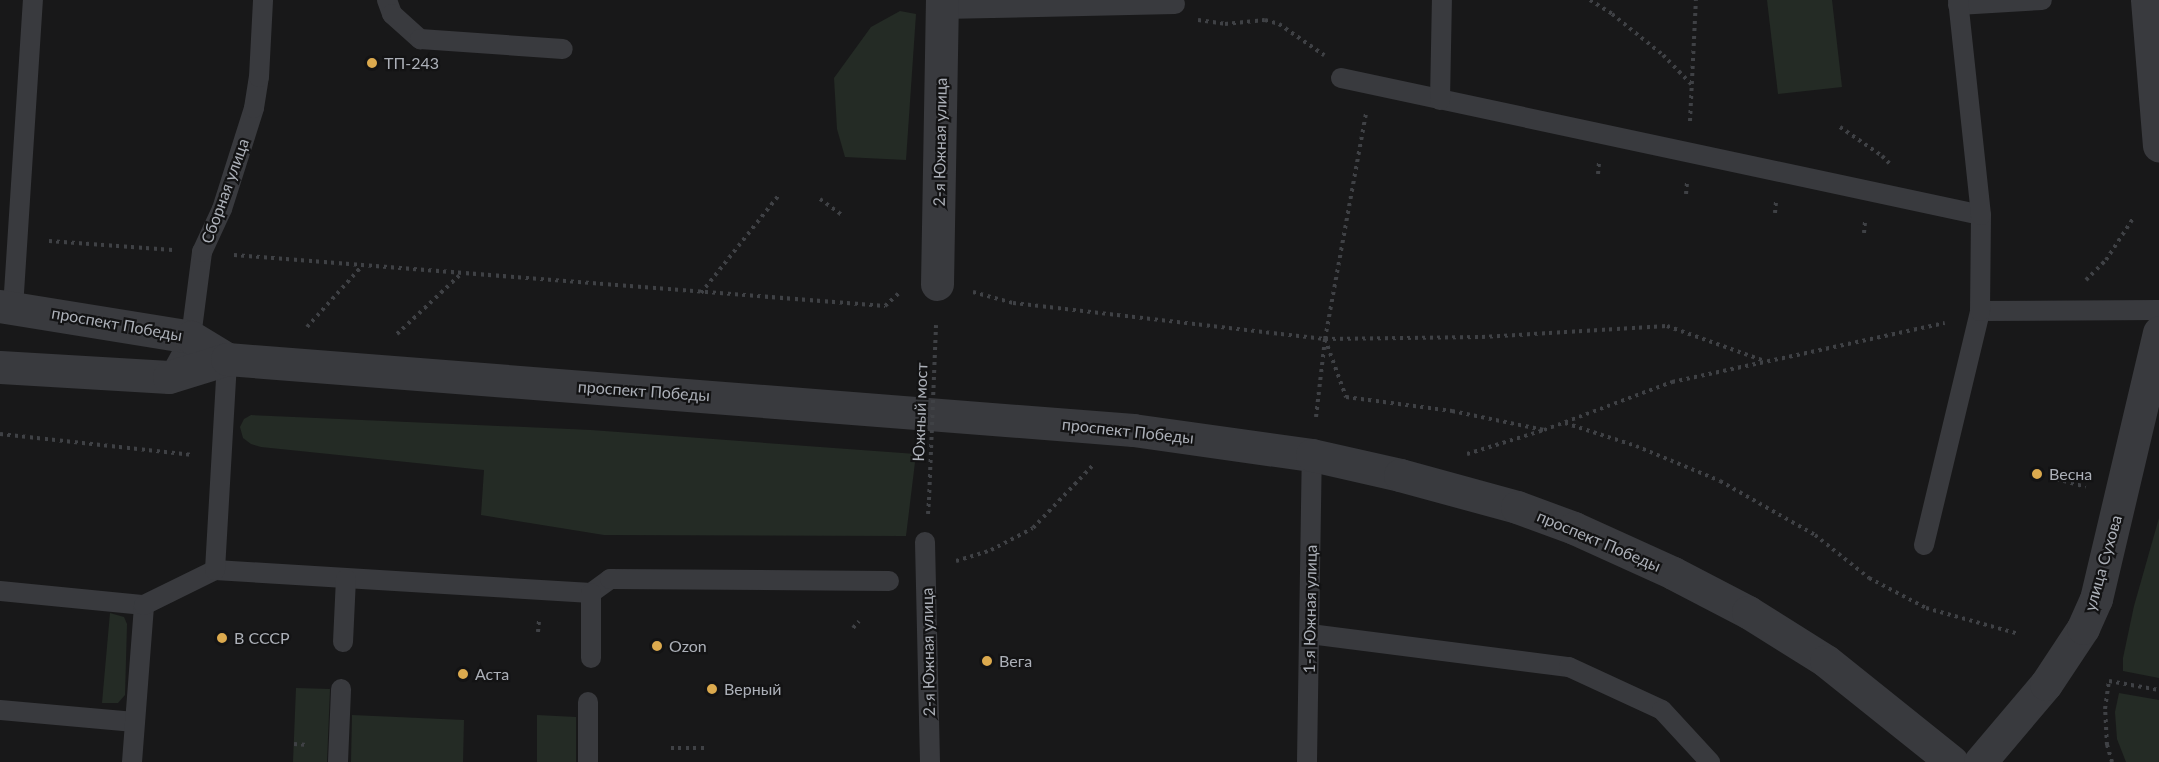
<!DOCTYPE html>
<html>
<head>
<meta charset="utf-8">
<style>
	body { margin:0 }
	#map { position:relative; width:2159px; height:762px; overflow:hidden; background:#181819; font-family:Lato,sans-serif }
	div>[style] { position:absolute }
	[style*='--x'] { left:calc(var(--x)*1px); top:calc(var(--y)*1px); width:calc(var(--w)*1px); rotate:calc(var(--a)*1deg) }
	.green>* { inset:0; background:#242b25 }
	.path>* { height:4px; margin-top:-2px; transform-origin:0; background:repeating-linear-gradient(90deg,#3f4145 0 3px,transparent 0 7.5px) }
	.service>* { height:20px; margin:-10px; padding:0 10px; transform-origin:10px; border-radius:10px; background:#393a3e }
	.minor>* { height:33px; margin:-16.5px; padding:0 16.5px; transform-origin:16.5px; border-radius:16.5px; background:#393a3e }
	.tertiary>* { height:33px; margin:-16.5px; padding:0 16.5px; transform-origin:16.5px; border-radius:16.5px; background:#393a3e }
	.path-bridge>* { height:4px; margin-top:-2px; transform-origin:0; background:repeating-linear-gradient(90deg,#3f4145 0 3px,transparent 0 7.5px) }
	.dots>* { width:16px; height:16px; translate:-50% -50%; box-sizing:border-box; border:3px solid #131314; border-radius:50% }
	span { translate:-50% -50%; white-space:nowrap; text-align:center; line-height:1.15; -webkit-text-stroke:4.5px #131314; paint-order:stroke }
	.poi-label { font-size:16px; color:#acb0b8 }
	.left { translate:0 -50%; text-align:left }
	.street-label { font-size:16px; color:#acb0b8 }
</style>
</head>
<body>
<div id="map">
	<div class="green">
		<i style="clip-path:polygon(1767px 0,1832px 0,1842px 87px,1778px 94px)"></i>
		<i style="clip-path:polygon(900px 11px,916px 14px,906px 160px,845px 157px,837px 129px,834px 78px,871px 27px)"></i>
		<i style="clip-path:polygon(251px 415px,591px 430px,916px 454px,906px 536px,604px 535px,481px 515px,484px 470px,261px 447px,251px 444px,243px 438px,240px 427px,244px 419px)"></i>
		<i style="clip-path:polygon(2159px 518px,2159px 678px,2123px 671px,2123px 658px,2134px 606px)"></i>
		<i style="clip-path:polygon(110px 613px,124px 617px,127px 624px,125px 695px,118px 703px,102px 703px)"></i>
		<i style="clip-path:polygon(296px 688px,330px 689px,327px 762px,293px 762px)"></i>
		<i style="clip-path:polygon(2119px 693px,2159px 700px,2159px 762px,2126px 762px,2117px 739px,2115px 712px)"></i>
		<i style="clip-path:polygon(352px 715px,464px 720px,463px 762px,351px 762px)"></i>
		<i style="clip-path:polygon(537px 715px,576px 717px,576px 762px,537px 762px)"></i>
	</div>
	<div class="path">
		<i style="--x:1590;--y:0;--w:26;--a:32"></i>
		<i style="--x:1612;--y:14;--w:65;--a:38.8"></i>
		<i style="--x:1663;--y:55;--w:42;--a:46"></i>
		<i style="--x:1198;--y:20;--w:27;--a:8"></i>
		<i style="--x:1225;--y:24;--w:40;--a:-5.7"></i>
		<i style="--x:1265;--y:20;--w:15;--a:16"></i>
		<i style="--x:1279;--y:24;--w:55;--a:34.6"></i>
		<i style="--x:1690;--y:121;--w:121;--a:-87.2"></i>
		<i style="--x:1840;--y:127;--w:51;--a:34.6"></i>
		<i style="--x:1882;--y:156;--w:11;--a:45"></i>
		<i style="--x:1598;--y:174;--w:12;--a:-85"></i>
		<i style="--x:1686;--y:194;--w:12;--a:-85"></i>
		<i style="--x:820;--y:199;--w:29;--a:36"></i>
		<i style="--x:1775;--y:213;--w:11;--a:-85"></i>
		<i style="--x:1864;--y:233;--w:11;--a:-85"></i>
		<i style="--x:49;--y:241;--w:124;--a:4.2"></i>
		<i style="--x:234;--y:255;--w:653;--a:4.48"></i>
		<i style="--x:885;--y:306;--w:21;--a:-43"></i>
		<i style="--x:2086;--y:280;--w:28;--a:-45"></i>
		<i style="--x:2106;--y:260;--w:51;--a:-56.9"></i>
		<i style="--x:973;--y:292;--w:41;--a:15.4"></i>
		<i style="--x:1013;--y:303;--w:314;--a:6.6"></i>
		<i style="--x:1325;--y:339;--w:62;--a:70.1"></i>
		<i style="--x:1346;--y:397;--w:107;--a:7.5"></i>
		<i style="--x:1452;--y:411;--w:94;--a:11.7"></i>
		<i style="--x:701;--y:293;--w:125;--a:-51.5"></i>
		<i style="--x:307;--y:327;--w:82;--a:-48"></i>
		<i style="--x:397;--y:334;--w:88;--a:-43.2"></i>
		<i style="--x:1325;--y:339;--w:157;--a:-0.7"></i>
		<i style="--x:1482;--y:337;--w:185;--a:-3.4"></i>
		<i style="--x:1667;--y:326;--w:104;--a:19.7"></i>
		<i style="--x:1316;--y:417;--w:79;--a:-83.4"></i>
		<i style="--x:1325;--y:339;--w:229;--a:-79.7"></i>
		<i style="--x:1565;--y:423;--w:75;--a:17.9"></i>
		<i style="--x:1636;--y:446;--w:91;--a:22.6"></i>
		<i style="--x:1720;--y:481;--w:109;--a:29.6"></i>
		<i style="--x:1815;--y:535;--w:69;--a:38.5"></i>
		<i style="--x:1869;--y:578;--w:64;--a:27.8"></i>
		<i style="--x:1926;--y:608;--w:97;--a:15.6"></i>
		<i style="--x:0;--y:434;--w:194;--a:6.2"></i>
		<i style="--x:1467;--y:454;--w:81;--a:-17.3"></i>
		<i style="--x:1544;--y:430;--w:137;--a:-20.6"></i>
		<i style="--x:1672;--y:382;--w:279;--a:-12.2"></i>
		<i style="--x:2049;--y:477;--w:38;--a:15"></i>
		<i style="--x:928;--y:514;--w:14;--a:-86"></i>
		<i style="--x:956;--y:561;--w:37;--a:-17"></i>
		<i style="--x:991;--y:550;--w:47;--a:-27.6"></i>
		<i style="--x:1033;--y:528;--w:88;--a:-46.4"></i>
		<i style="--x:853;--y:628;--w:9;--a:-49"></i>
		<i style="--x:538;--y:632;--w:11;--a:-85"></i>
		<i style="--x:294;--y:744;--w:14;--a:4"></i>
		<i style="--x:671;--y:748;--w:34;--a:0"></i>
		<i style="--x:2112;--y:762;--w:18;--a:-106"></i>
		<i style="--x:2107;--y:745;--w:36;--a:-93"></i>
		<i style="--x:2105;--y:709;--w:28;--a:-82"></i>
		<i style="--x:2109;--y:681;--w:51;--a:10.2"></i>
	</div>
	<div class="service">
		<i style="--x:387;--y:0;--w:15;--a:70"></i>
		<i style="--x:392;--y:14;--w:38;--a:42"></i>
		<i style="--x:420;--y:39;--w:143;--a:4"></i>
		<i style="--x:1958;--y:5;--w:84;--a:-3.4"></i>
		<i style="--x:942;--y:9;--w:233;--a:-1.2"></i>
		<i style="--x:1341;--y:78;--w:654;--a:12.08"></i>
		<i style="--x:1440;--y:100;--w:100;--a:-88.9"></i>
		<i style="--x:13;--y:308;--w:309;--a:-86.3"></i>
		<i style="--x:1980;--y:311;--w:179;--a:-0.3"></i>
		<i style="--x:169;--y:377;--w:46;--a:-61.2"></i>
		<i style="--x:191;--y:337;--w:86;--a:-82.6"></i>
		<i style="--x:202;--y:252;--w:47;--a:-65.1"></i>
		<i style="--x:222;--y:209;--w:106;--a:-72.4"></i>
		<i style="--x:254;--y:108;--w:31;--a:-81"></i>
		<i style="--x:259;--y:77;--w:77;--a:-87"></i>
		<i style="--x:925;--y:542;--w:220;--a:88.7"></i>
		<i style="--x:1924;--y:545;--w:241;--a:-76.5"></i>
		<i style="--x:1980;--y:311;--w:96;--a:-89.4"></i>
		<i style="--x:1981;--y:215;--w:216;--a:-96.1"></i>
		<i style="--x:215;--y:570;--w:377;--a:3.5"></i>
		<i style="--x:591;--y:593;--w:24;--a:-36"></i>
		<i style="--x:610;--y:579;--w:279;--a:0.4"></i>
		<i style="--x:0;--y:591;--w:145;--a:5.6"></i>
		<i style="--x:591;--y:593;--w:65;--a:90"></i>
		<i style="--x:1310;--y:634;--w:261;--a:7.3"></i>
		<i style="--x:1569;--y:667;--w:102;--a:24.8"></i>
		<i style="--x:1662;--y:710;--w:71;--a:47.3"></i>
		<i style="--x:343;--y:642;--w:63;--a:-87.3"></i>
		<i style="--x:0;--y:710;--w:135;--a:5.1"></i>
		<i style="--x:132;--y:762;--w:157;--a:-85.6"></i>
		<i style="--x:144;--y:605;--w:79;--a:-26.2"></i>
		<i style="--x:215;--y:570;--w:211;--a:-86.7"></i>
		<i style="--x:338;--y:762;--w:73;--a:-87.6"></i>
		<i style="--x:588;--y:762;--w:60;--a:-90"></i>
		<i style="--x:1307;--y:762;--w:307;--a:-89.1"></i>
	</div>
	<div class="minor">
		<i style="--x:937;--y:284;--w:284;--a:-89"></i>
	</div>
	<div class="tertiary">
		<i style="--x:2147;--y:0;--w:146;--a:85.3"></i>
		<i style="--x:0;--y:306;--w:193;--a:9.2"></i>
		<i style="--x:191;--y:337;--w:42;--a:31.4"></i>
		<i style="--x:0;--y:367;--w:169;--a:3.4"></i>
		<i style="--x:169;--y:377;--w:61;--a:-17.2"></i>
		<i style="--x:227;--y:359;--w:909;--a:4.48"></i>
		<i style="--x:1133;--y:430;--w:181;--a:8"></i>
		<i style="--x:1312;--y:455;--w:90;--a:12.8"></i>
		<i style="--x:1400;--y:475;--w:121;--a:15.3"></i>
		<i style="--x:1517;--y:507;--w:61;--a:20.2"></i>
		<i style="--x:1574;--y:528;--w:109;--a:24.4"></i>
		<i style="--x:1673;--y:573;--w:85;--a:27.5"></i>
		<i style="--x:1748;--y:612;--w:92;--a:32.1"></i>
		<i style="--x:1826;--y:661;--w:161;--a:38.7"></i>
		<i style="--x:1980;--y:762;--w:102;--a:-49.8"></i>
		<i style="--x:2046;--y:684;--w:67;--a:-56.5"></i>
		<i style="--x:2083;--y:628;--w:32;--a:-66"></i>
		<i style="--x:2096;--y:599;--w:274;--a:-76.7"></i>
	</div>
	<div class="path-bridge">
		<i style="--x:929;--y:500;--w:175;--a:-87.7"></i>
	</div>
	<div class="dots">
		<i style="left:372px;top:63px;background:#dcaa4e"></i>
		<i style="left:2037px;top:474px;background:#dcaa4e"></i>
		<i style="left:222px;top:638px;background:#dcaa4e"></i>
		<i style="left:657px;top:646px;background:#dcaa4e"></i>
		<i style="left:987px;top:661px;background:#dcaa4e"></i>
		<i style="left:463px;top:674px;background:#dcaa4e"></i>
		<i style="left:712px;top:689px;background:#dcaa4e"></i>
	</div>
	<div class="poi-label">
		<span class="left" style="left:384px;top:63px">ТП-243</span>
		<span class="left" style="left:2049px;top:474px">Весна</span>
		<span class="left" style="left:234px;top:638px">В СССР</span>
		<span class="left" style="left:669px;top:646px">Ozon</span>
		<span class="left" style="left:999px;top:661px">Вега</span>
		<span class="left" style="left:475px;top:674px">Аста</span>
		<span class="left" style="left:724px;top:689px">Верный</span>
	</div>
	<div class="street-label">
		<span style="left:940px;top:142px;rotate:-89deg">2-я Южная улица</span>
		<span style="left:225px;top:191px;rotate:-70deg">Сборная улица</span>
		<span style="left:117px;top:324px;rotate:10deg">проспект Победы</span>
		<span style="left:644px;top:391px;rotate:4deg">проспект Победы</span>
		<span style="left:920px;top:412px;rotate:-88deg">Южный мост</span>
		<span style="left:1128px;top:431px;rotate:6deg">проспект Победы</span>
		<span style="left:1599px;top:541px;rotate:23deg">проспект Победы</span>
		<span style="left:2103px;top:563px;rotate:-74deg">улица Сухова</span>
		<span style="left:1310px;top:609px;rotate:-89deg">1-я Южная улица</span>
		<span style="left:928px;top:652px;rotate:-91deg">2-я Южная улица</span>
	</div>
</div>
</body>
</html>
